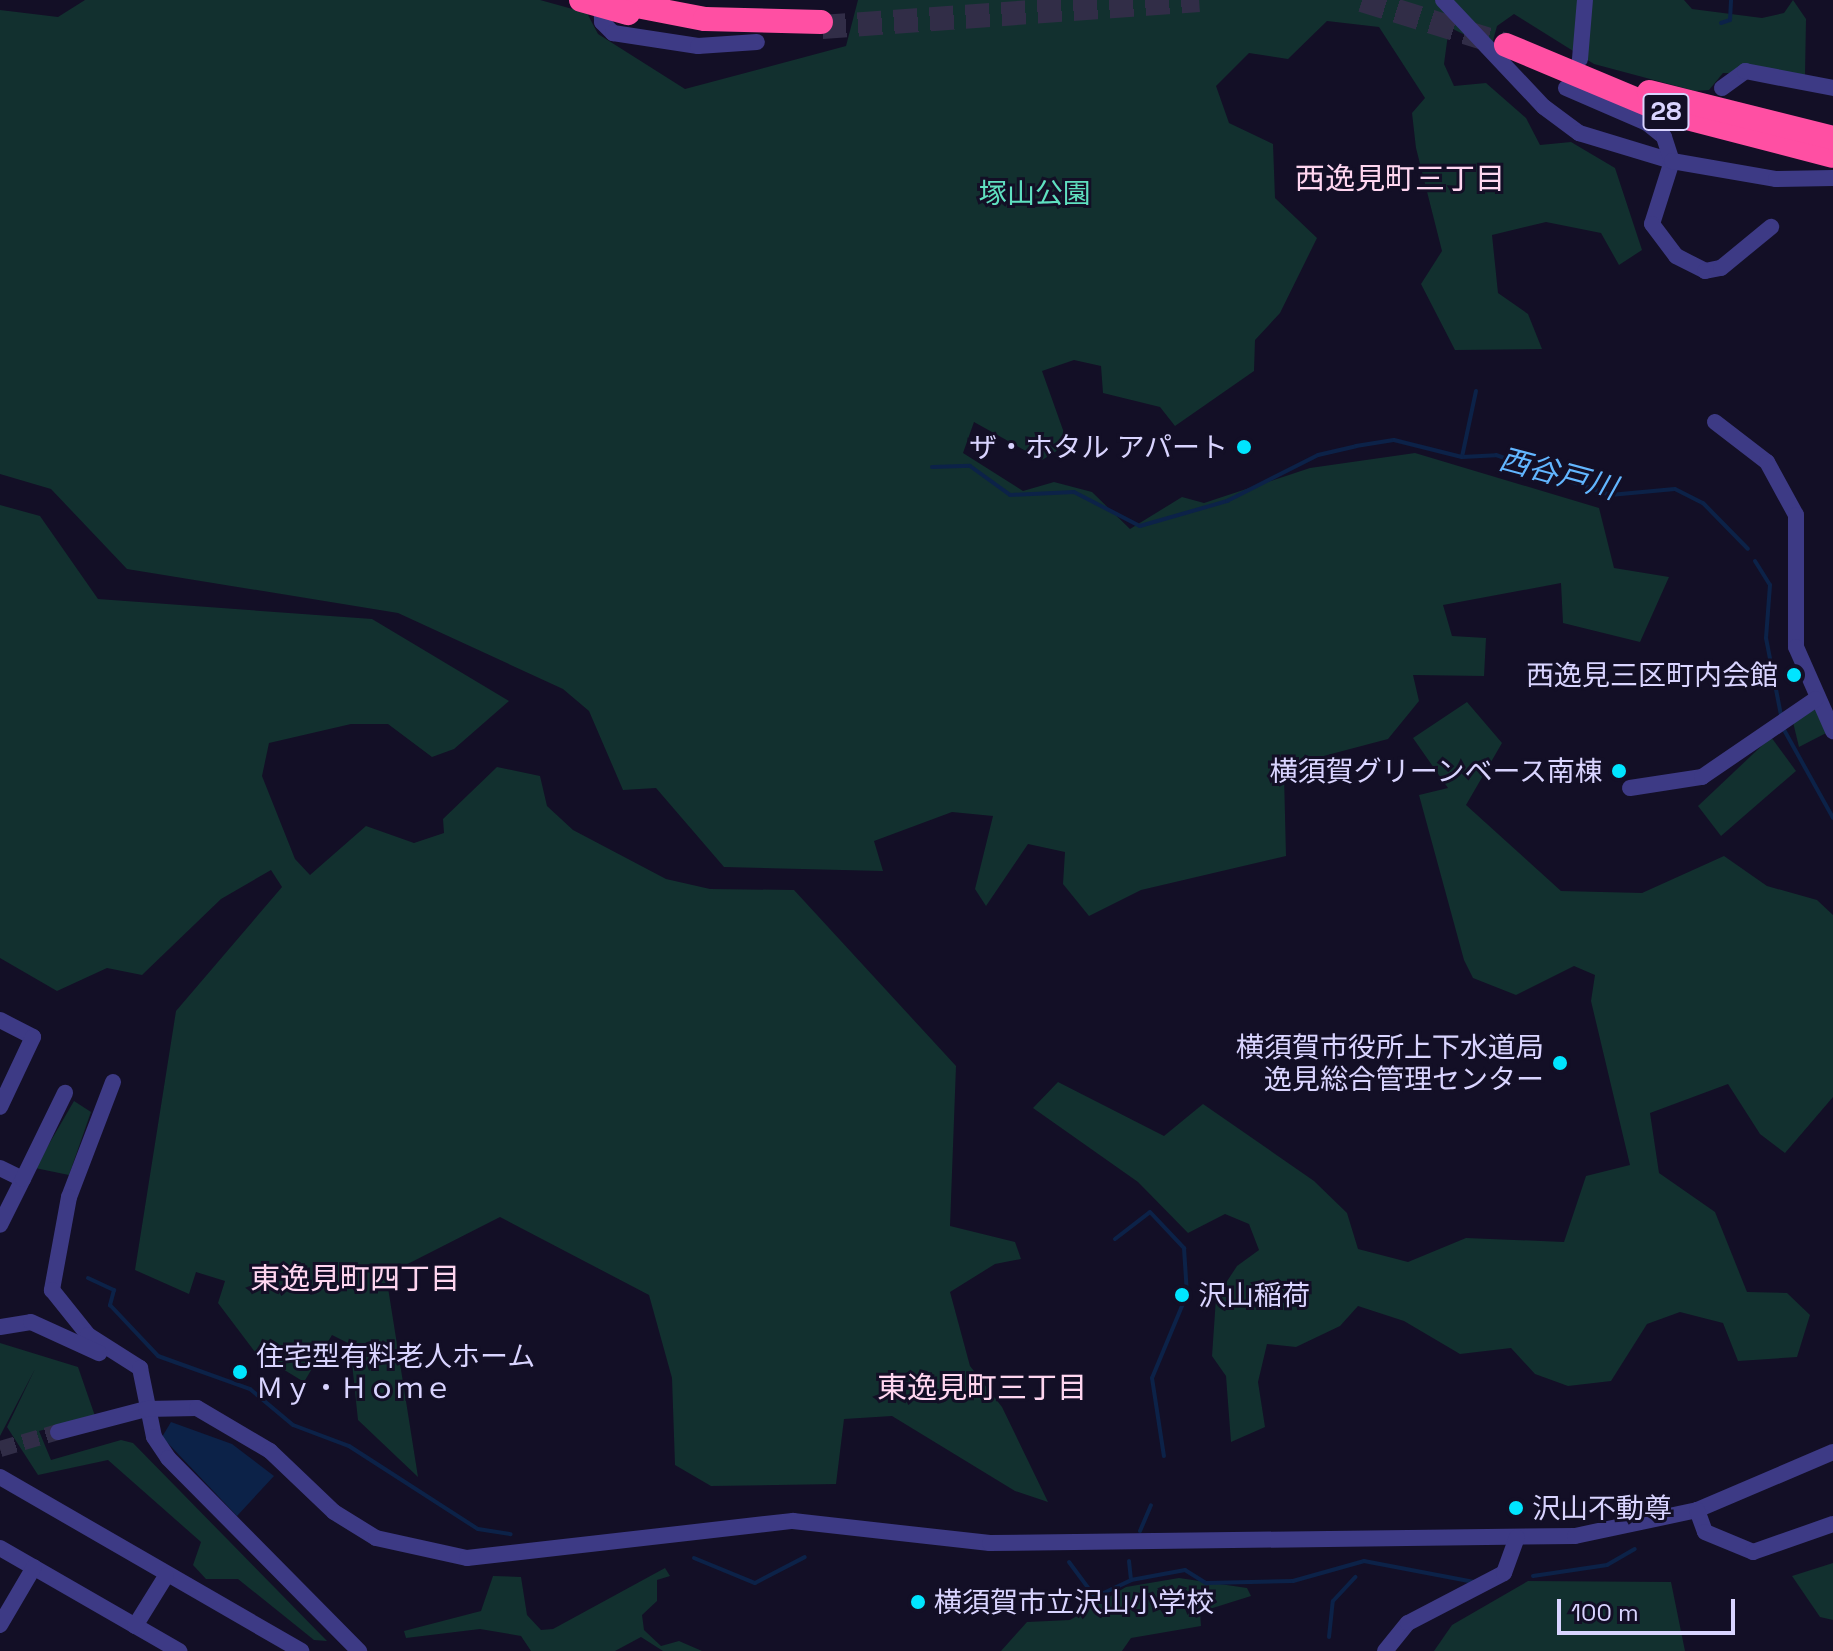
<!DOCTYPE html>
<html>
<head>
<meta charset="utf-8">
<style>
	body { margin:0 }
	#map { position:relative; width:1833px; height:1651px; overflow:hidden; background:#130f26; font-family:"Space Grotesk","Noto Sans JP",sans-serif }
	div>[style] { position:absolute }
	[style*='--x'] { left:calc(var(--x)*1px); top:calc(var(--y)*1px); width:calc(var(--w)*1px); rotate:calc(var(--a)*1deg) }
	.green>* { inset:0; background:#12302f }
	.water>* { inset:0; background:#0c2248 }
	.stream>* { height:4px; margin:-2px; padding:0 2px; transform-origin:2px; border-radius:2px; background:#0c2248 }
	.minor-tunnel>* { height:16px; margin-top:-8px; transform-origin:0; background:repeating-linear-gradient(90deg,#312d47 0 16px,transparent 0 24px) }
	.highway-tunnel>* { height:24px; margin-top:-12px; transform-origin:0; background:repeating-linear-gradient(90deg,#312d47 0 24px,transparent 0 36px) }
	.minor>* { height:16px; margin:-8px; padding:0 8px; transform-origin:8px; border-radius:8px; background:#3d3a85 }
	.highway>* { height:24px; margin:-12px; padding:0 12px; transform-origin:12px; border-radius:12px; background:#ff4fa3 }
	.highway-bridge>* { height:24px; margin:-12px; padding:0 12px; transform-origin:12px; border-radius:12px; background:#ff4fa3 }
	.dots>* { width:22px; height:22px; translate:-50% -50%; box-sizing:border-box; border:4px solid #130f26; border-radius:50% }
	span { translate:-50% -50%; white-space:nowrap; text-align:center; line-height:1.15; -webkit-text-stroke:6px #130f26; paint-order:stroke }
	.shield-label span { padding:2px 6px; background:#130f26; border:2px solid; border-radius:6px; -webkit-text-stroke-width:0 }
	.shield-label { font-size:26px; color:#d9d4ff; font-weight:700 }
	.park-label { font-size:28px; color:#5fe0c0 }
	.poi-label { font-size:28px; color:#d9d4ff }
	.right { translate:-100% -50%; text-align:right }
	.left { translate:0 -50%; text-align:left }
	.neighbourhood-label { font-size:30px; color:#ffd6f0 }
	.water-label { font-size:30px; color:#62b6ff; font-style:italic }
	.scale { position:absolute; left:1557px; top:1599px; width:178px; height:36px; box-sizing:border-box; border:4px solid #d9d4ff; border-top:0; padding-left:10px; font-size:24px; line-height:28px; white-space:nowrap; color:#d9d4ff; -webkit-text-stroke:6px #130f26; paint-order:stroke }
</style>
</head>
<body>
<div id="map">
	<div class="green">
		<i style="clip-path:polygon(85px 0,540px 0,587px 13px,598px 34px,685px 89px,846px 46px,858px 0,1684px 0,1692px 9px,1762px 18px,1784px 13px,1793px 0,1806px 19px,1805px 75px,1723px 73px,1709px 90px,1695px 91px,1594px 64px,1514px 14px,1497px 26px,1491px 48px,1449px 27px,1444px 64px,1454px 86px,1486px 83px,1526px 118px,1540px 145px,1571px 142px,1615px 168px,1642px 250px,1619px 265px,1601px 233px,1546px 222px,1492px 235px,1498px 293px,1528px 314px,1542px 349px,1455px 350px,1421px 284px,1442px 251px,1416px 148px,1412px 113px,1425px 98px,1379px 27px,1327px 21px,1288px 59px,1249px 53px,1216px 86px,1229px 123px,1273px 144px,1275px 198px,1317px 238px,1280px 313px,1255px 340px,1254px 371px,1175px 426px,1160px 407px,1103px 393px,1101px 366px,1074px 360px,1042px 371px,1068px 444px,1042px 460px,974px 422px,963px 453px,1023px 491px,1054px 482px,1092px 492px,1130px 529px,1182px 497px,1204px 503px,1310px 468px,1415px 453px,1599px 508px,1614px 568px,1669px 577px,1640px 642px,1563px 623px,1561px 583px,1443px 605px,1452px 636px,1486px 638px,1484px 676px,1413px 675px,1419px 701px,1388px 739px,1316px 758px,1284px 775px,1286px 856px,1141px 890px,1089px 916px,1063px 884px,1065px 852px,1028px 844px,986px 906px,975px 889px,993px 816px,952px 812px,874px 841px,883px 871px,724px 867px,656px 788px,623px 790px,589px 711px,563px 689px,398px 613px,127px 569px,51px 489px,0 474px,0 10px,58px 17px)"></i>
		<i style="clip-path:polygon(0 505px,40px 516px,98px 599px,372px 619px,509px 701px,454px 749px,432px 757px,388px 724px,351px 724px,269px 743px,262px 776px,295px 859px,310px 875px,366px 826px,414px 843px,444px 833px,443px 819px,497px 767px,540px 776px,547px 806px,573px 830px,666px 879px,710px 889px,794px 890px,956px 1066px,950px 1226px,1015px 1242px,1021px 1259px,995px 1264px,950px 1292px,970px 1366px,1002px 1407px,1048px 1502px,1015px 1491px,892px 1416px,844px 1419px,836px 1484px,711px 1486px,675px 1465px,672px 1378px,649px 1295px,500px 1217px,386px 1275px,418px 1477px,358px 1420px,350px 1344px,332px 1335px,304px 1382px,255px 1352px,218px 1303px,225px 1281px,196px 1272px,189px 1294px,135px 1270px,176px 1011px,282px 887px,271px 870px,221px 899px,142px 975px,107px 968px,57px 991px,0 958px)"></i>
		<i style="clip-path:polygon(1467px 702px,1502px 743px,1466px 805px,1561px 891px,1642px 893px,1724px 856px,1767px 886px,1817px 900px,1833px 915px,1833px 1097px,1785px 1153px,1760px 1134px,1728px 1084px,1650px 1113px,1659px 1173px,1715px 1212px,1747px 1292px,1787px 1293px,1810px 1315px,1797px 1357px,1738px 1361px,1723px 1323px,1680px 1312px,1647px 1324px,1611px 1381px,1568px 1386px,1535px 1374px,1511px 1348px,1460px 1354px,1404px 1321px,1358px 1306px,1340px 1326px,1296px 1347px,1267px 1344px,1258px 1382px,1265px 1427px,1231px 1442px,1226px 1376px,1212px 1356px,1216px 1298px,1237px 1266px,1259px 1250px,1249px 1224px,1225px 1214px,1188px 1233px,1138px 1182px,1033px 1108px,1058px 1082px,1164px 1136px,1203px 1104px,1314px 1181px,1347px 1213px,1358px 1249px,1408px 1262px,1466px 1238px,1564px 1242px,1586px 1176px,1630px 1165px,1591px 1001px,1595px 975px,1574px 966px,1516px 995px,1473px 978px,1464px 960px,1419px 795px,1448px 788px,1413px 738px)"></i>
		<i style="clip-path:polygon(1815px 704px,1830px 731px,1799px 747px,1792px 718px)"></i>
		<i style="clip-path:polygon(1771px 737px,1796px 771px,1721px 836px,1698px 806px)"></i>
		<i style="clip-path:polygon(74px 1101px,91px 1112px,69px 1175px,35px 1168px)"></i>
		<i style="clip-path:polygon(0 1343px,78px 1367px,95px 1416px,39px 1431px,51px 1460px,121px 1440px,133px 1443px,327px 1641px,314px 1640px,238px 1579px,206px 1579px,193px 1565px,201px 1542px,108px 1460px,38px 1475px,7px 1427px,35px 1369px,0 1436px)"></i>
		<i style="clip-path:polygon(1833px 1563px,1833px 1620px,1820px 1617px,1792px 1576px)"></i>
		<i style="clip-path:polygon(665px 1568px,670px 1576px,657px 1580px,657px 1601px,642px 1615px,644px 1630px,661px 1646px,679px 1641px,702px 1651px,663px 1651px,641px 1637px,615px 1651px,531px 1651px,521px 1636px,480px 1629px,406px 1638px,404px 1631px,481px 1611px,493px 1576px,521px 1577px,527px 1615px,541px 1630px,553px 1629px)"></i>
		<i style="clip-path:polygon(1179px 1578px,1247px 1588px,1251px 1596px,1200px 1612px,1201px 1626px,1131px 1638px,1122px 1651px,1001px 1651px,1027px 1622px,1070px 1620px,1126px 1587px)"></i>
		<i style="clip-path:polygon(1528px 1581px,1671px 1582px,1685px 1651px,1434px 1651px,1452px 1625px)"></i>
	</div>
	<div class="water">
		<i style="clip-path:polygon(171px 1422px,232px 1444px,274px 1476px,237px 1516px,162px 1437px)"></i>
	</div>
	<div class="stream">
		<i style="--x:1721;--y:23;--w:9;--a:-18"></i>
		<i style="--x:1730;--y:20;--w:20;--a:-87"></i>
		<i style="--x:1476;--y:391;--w:67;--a:102"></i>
		<i style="--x:1462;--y:457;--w:34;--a:-3"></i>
		<i style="--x:1496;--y:455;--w:121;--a:19.3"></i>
		<i style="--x:1610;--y:495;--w:65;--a:-5.3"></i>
		<i style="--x:1675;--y:489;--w:31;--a:27"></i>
		<i style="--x:1703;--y:503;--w:64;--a:45.6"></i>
		<i style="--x:932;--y:467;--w:38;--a:-2"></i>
		<i style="--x:970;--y:466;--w:49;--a:35.9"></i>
		<i style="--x:1010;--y:495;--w:64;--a:-2.7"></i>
		<i style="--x:1074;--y:492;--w:74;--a:27.3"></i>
		<i style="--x:1140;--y:526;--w:91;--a:-16"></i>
		<i style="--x:1227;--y:501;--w:102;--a:-26.8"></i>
		<i style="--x:1318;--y:455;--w:39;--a:-13"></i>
		<i style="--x:1356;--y:446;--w:38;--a:-9"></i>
		<i style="--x:1394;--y:440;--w:70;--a:14"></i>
		<i style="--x:1755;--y:561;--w:28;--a:58"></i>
		<i style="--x:1770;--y:585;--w:53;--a:94.3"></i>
		<i style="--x:1766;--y:638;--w:78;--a:79"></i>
		<i style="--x:1783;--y:728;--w:103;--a:60.9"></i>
		<i style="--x:1115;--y:1239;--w:44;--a:-37.6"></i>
		<i style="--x:1150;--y:1212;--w:50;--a:46.6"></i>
		<i style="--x:1184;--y:1248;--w:46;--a:86.3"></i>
		<i style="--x:1187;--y:1294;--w:91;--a:112.6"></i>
		<i style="--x:1152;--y:1378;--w:79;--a:81.3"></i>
		<i style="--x:88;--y:1278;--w:29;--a:25"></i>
		<i style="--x:114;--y:1290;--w:16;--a:105"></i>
		<i style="--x:110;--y:1305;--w:70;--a:46.7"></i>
		<i style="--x:158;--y:1356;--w:98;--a:19.7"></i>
		<i style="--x:250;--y:1389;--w:56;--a:39.9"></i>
		<i style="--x:293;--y:1425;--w:60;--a:20.6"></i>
		<i style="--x:349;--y:1446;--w:153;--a:32.8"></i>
		<i style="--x:478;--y:1529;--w:33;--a:9"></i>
		<i style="--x:1140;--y:1531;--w:28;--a:-67"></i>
		<i style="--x:694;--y:1558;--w:66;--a:22.3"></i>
		<i style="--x:755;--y:1583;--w:56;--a:-27.5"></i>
		<i style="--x:1129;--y:1561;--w:19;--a:84"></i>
		<i style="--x:1069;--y:1562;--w:44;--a:53.4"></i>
		<i style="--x:1095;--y:1597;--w:40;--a:-25"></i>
		<i style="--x:1131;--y:1580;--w:55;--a:-10.5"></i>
		<i style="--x:1185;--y:1570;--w:25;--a:32"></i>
		<i style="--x:1206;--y:1583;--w:87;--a:-1.3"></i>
		<i style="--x:1293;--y:1581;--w:74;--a:-15.7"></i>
		<i style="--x:1364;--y:1561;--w:112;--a:10.8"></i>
		<i style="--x:1533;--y:1576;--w:75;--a:-8.5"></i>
		<i style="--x:1607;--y:1565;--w:32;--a:-30"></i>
		<i style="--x:1329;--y:1637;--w:36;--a:-84"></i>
		<i style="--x:1333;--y:1601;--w:33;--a:-47"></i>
	</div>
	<div class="minor-tunnel">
		<i style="--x:0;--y:1449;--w:60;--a:-16.3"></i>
	</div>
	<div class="highway-tunnel">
		<i style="--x:1362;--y:0;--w:151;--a:17.4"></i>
		<i style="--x:822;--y:27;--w:378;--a:-4.1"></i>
	</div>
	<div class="minor">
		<i style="--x:601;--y:0;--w:22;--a:87"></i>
		<i style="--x:602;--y:22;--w:16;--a:45"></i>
		<i style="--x:613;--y:33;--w:86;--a:8.7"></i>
		<i style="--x:698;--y:46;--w:59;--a:-3.9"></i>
		<i style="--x:1443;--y:0;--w:147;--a:46.7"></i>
		<i style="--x:1544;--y:107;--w:44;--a:36.6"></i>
		<i style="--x:1579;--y:133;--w:97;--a:16.8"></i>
		<i style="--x:1672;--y:161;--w:66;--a:107.6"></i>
		<i style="--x:1652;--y:224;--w:40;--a:53"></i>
		<i style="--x:1676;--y:256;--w:33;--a:27"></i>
		<i style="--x:1705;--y:271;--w:16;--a:-11"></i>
		<i style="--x:1721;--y:268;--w:65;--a:-39.4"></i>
		<i style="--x:1580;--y:59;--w:59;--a:-85.2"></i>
		<i style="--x:1566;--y:88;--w:88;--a:23.4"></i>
		<i style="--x:1647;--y:123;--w:22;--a:39"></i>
		<i style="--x:1664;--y:137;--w:25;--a:72"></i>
		<i style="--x:1672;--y:161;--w:106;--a:9.8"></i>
		<i style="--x:1776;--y:179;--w:57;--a:-1"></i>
		<i style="--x:1722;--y:88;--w:29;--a:-36"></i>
		<i style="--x:1745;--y:71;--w:90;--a:10.9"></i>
		<i style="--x:1715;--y:422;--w:66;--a:37.6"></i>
		<i style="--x:1767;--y:462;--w:60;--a:61.3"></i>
		<i style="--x:1796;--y:515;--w:132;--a:90"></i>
		<i style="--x:1796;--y:647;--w:92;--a:66.2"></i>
		<i style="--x:1630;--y:788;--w:73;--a:-8.7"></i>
		<i style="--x:1702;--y:777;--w:138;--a:-34.4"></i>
		<i style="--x:0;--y:1020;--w:37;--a:27"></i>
		<i style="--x:33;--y:1037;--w:77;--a:115.2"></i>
		<i style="--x:113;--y:1082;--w:123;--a:110.9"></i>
		<i style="--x:69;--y:1197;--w:95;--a:100.4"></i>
		<i style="--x:52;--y:1290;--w:58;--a:51.3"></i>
		<i style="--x:88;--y:1335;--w:62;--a:32.4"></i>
		<i style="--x:140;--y:1368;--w:70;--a:78.5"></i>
		<i style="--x:154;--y:1437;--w:25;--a:56"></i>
		<i style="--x:168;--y:1458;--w:272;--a:45.3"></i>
		<i style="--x:0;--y:1168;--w:25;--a:26"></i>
		<i style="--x:23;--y:1179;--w:51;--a:116.6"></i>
		<i style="--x:23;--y:1179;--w:96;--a:-64"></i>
		<i style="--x:0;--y:1327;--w:31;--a:-9"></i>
		<i style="--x:31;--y:1322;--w:75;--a:24.5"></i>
		<i style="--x:58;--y:1432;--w:91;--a:-14.6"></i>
		<i style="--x:146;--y:1409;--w:51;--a:-1.1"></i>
		<i style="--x:197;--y:1408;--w:85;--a:30.5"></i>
		<i style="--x:270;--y:1451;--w:88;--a:43.6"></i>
		<i style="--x:334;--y:1512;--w:49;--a:31.8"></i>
		<i style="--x:376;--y:1538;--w:93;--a:12.4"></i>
		<i style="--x:467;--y:1558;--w:328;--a:-6.5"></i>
		<i style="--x:793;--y:1521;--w:198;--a:6.4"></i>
		<i style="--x:990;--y:1543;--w:585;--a:-0.69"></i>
		<i style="--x:1575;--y:1536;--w:125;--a:-12"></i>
		<i style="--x:1697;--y:1510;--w:148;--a:-23.1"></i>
		<i style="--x:0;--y:1477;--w:348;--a:30"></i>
		<i style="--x:1697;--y:1510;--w:23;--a:70"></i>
		<i style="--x:1705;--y:1532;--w:52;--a:22.6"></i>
		<i style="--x:1753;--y:1552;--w:85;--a:-19.3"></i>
		<i style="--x:0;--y:1548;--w:207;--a:29.9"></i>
		<i style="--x:0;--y:1625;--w:67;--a:-59.6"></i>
		<i style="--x:135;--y:1626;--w:59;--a:-58.2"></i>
		<i style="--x:1385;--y:1651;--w:36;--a:-51"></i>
		<i style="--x:1408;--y:1623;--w:108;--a:-27.5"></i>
		<i style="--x:1504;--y:1573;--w:38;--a:-70"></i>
	</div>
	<div class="highway">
		<i style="--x:606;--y:0;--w:101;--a:10.9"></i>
		<i style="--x:705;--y:19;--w:116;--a:1.5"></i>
		<i style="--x:1506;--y:45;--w:179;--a:22.7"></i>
		<i style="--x:1671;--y:114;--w:167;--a:14.5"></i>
		<i style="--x:1649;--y:92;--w:190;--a:14"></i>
	</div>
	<div class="highway-bridge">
		<i style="--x:581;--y:0;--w:49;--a:15.5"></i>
	</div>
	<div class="dots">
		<i style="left:1244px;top:447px;background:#00e5ff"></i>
		<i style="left:1794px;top:675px;background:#00e5ff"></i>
		<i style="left:1619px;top:771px;background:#00e5ff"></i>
		<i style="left:1560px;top:1063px;background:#00e5ff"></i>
		<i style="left:1182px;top:1295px;background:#00e5ff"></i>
		<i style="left:240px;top:1372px;background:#00e5ff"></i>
		<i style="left:1516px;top:1508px;background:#00e5ff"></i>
		<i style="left:918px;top:1602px;background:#00e5ff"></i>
	</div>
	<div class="shield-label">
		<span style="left:1666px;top:112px">28</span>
	</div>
	<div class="park-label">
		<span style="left:1035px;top:193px">塚山公園</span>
	</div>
	<div class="poi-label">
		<span class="right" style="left:1228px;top:447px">ザ・ホタル アパート</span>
		<span class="right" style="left:1778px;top:675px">西逸見三区町内会館</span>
		<span class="right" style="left:1603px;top:771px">横須賀グリーンベース南棟</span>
		<span class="right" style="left:1544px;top:1063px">横須賀市役所上下水道局<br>逸見総合管理センター</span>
		<span class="left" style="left:1198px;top:1295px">沢山稲荷</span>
		<span class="left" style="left:256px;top:1372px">住宅型有料老人ホーム<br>Ｍｙ・Ｈｏｍｅ</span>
		<span class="left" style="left:1532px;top:1508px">沢山不動尊</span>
		<span class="left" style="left:934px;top:1602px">横須賀市立沢山小学校</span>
	</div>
	<div class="neighbourhood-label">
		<span style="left:1400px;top:179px">西逸見町三丁目</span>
		<span style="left:355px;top:1279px">東逸見町四丁目</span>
		<span style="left:982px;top:1388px">東逸見町三丁目</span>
	</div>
	<div class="water-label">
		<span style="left:1558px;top:474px;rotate:15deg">西谷戸川</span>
	</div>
	<div class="scale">100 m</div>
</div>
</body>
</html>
